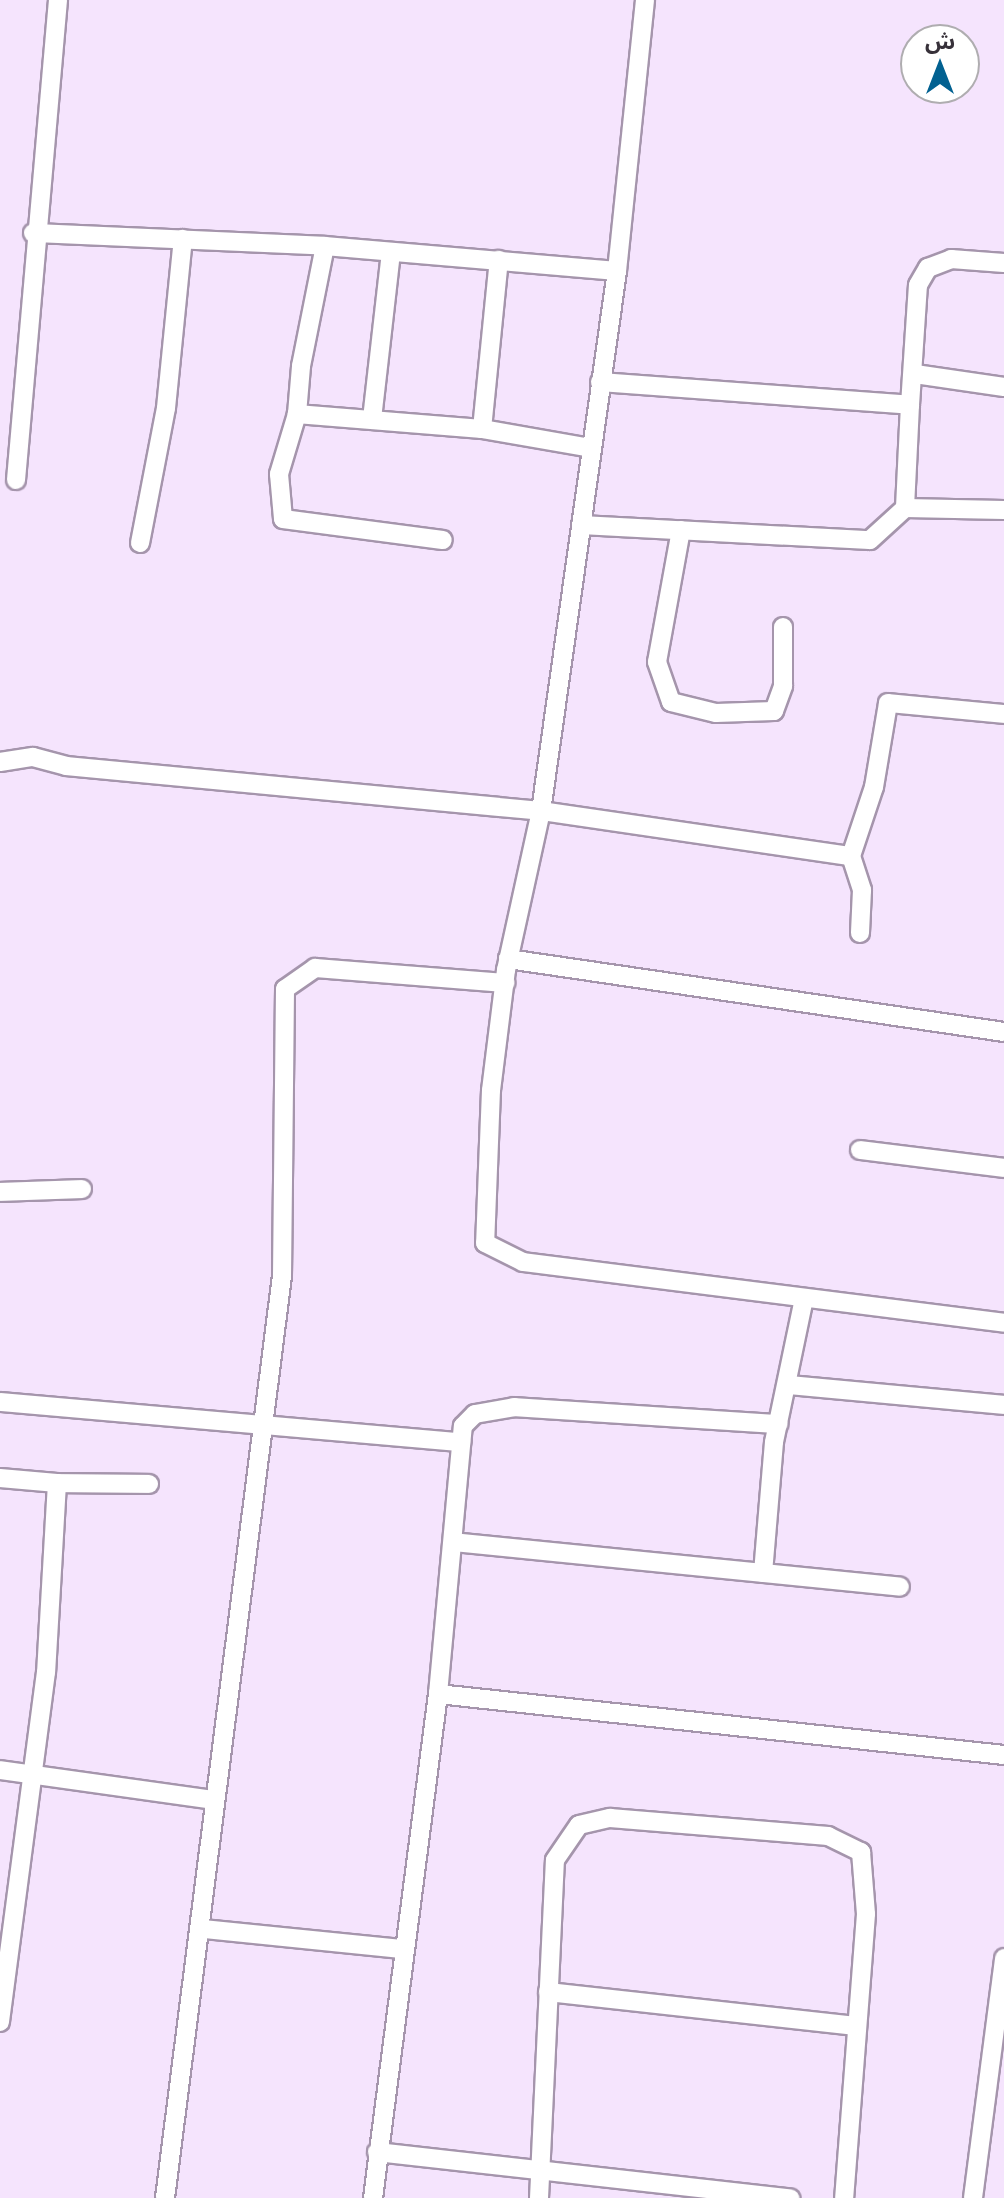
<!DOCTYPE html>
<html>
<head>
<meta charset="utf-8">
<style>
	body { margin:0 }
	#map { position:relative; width:1004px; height:2198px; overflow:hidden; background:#f5e4fd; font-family:"Work Sans","Noto Sans Arabic",sans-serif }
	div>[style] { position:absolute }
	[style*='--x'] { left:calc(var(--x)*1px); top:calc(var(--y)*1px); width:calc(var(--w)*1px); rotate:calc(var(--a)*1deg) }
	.roads { filter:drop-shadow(2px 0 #a595ac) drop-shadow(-2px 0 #a595ac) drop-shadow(0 2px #a595ac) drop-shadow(0 -2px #a595ac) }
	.minor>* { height:18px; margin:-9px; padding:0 9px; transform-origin:9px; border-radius:9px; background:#fff }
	span { translate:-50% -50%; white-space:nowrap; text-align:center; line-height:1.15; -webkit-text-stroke:8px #fff; paint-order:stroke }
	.north { position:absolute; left:900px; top:24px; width:80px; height:80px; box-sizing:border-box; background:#fff; border:2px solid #afadb0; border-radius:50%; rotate:0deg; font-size:22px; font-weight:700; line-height:32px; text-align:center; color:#37313a }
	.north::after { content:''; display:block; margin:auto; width:28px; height:36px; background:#026191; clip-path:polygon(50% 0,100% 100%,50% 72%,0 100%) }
</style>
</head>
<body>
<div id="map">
	<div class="roads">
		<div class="minor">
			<i style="--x:645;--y:0;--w:272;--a:95.9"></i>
			<i style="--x:617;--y:271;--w:545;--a:98.01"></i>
			<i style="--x:541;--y:811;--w:163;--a:102.4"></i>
			<i style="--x:506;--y:970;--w:121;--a:97.1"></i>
			<i style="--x:491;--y:1090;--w:153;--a:92.2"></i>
			<i style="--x:485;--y:1243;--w:42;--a:26.6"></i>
			<i style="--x:523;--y:1262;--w:485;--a:7.2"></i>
			<i style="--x:33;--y:233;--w:292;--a:2.5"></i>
			<i style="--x:915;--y:374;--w:90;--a:8.3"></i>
			<i style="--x:600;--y:382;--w:311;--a:4.2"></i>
			<i style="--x:910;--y:405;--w:120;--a:-86.2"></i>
			<i style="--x:918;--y:285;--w:20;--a:-60"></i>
			<i style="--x:928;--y:268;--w:25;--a:-21"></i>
			<i style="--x:951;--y:259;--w:53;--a:4.3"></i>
			<i style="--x:910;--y:405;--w:103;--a:92.8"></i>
			<i style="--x:905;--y:508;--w:99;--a:1.2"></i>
			<i style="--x:297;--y:414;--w:63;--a:106.7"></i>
			<i style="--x:279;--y:474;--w:45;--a:84.9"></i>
			<i style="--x:283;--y:519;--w:161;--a:7.5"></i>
			<i style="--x:372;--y:419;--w:167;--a:-83.5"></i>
			<i style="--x:482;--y:429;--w:170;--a:-84.3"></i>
			<i style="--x:591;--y:448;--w:111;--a:-170.1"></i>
			<i style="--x:482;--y:429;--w:186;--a:-175.4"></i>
			<i style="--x:297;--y:414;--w:48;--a:-85.2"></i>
			<i style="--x:301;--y:366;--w:122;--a:-78.7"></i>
			<i style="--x:325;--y:246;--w:293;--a:4.9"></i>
			<i style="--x:16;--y:480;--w:482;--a:-85"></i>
			<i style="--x:581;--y:525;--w:289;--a:3"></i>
			<i style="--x:870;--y:540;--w:47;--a:-42.4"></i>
			<i style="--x:681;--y:530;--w:134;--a:100.3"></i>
			<i style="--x:657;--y:662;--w:42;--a:70.7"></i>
			<i style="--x:671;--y:702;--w:46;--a:13.7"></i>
			<i style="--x:716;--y:713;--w:58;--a:-2"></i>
			<i style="--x:774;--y:711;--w:27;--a:-70"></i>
			<i style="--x:783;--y:686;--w:59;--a:-90"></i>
			<i style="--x:140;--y:543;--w:137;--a:-79.1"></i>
			<i style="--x:166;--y:408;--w:170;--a:-84.3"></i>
			<i style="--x:0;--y:762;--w:33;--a:-9"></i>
			<i style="--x:33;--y:757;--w:34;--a:15"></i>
			<i style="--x:66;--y:766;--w:477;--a:5.4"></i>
			<i style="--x:541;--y:811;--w:313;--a:8.3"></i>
			<i style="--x:851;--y:856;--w:36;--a:72"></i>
			<i style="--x:862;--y:890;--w:43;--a:92.7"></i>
			<i style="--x:851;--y:856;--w:73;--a:-71.6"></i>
			<i style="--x:874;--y:787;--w:85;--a:-80.5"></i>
			<i style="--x:888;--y:703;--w:117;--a:5.4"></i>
			<i style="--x:508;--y:959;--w:501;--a:8.37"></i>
			<i style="--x:860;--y:1150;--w:145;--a:7.1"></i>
			<i style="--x:0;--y:1192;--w:82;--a:-2.1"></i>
			<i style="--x:790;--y:1385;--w:215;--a:5.3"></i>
			<i style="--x:0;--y:1402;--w:463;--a:5"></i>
			<i style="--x:0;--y:1478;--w:57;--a:5"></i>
			<i style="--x:57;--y:1483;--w:189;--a:93.3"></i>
			<i style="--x:46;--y:1672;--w:353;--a:97.5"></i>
			<i style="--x:57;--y:1483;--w:92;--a:0.6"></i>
			<i style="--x:453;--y:1542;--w:449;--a:5.7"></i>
			<i style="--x:763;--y:1573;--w:131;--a:-85.2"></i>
			<i style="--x:774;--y:1442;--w:142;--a:-78.2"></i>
			<i style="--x:438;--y:1694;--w:569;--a:6.15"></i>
			<i style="--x:0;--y:1770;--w:215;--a:8"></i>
			<i style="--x:204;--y:1929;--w:197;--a:5.8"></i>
			<i style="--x:548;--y:1992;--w:310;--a:6.3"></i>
			<i style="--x:377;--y:2152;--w:416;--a:6.4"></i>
			<i style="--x:165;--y:2198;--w:929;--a:-82.77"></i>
			<i style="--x:282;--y:1276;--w:287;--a:-89.4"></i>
			<i style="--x:285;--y:989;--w:37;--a:-35"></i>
			<i style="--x:315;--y:968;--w:191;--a:4.5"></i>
			<i style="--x:373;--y:2198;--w:508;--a:-82.65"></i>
			<i style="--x:438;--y:1694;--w:269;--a:-84.7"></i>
			<i style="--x:463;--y:1426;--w:17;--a:-45"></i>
			<i style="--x:475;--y:1414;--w:40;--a:-10"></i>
			<i style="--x:514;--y:1407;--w:265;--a:3.7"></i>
			<i style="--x:539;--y:2198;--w:338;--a:-87.3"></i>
			<i style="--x:555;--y:1860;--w:42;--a:-55.6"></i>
			<i style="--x:579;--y:1825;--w:32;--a:-13"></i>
			<i style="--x:610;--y:1818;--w:219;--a:4.7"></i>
			<i style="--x:828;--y:1836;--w:37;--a:26"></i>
			<i style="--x:861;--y:1852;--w:62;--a:85.4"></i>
			<i style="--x:866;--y:1914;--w:285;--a:94.4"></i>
			<i style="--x:973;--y:2198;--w:242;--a:-82.6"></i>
		</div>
	</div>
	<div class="north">ش</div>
</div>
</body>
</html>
